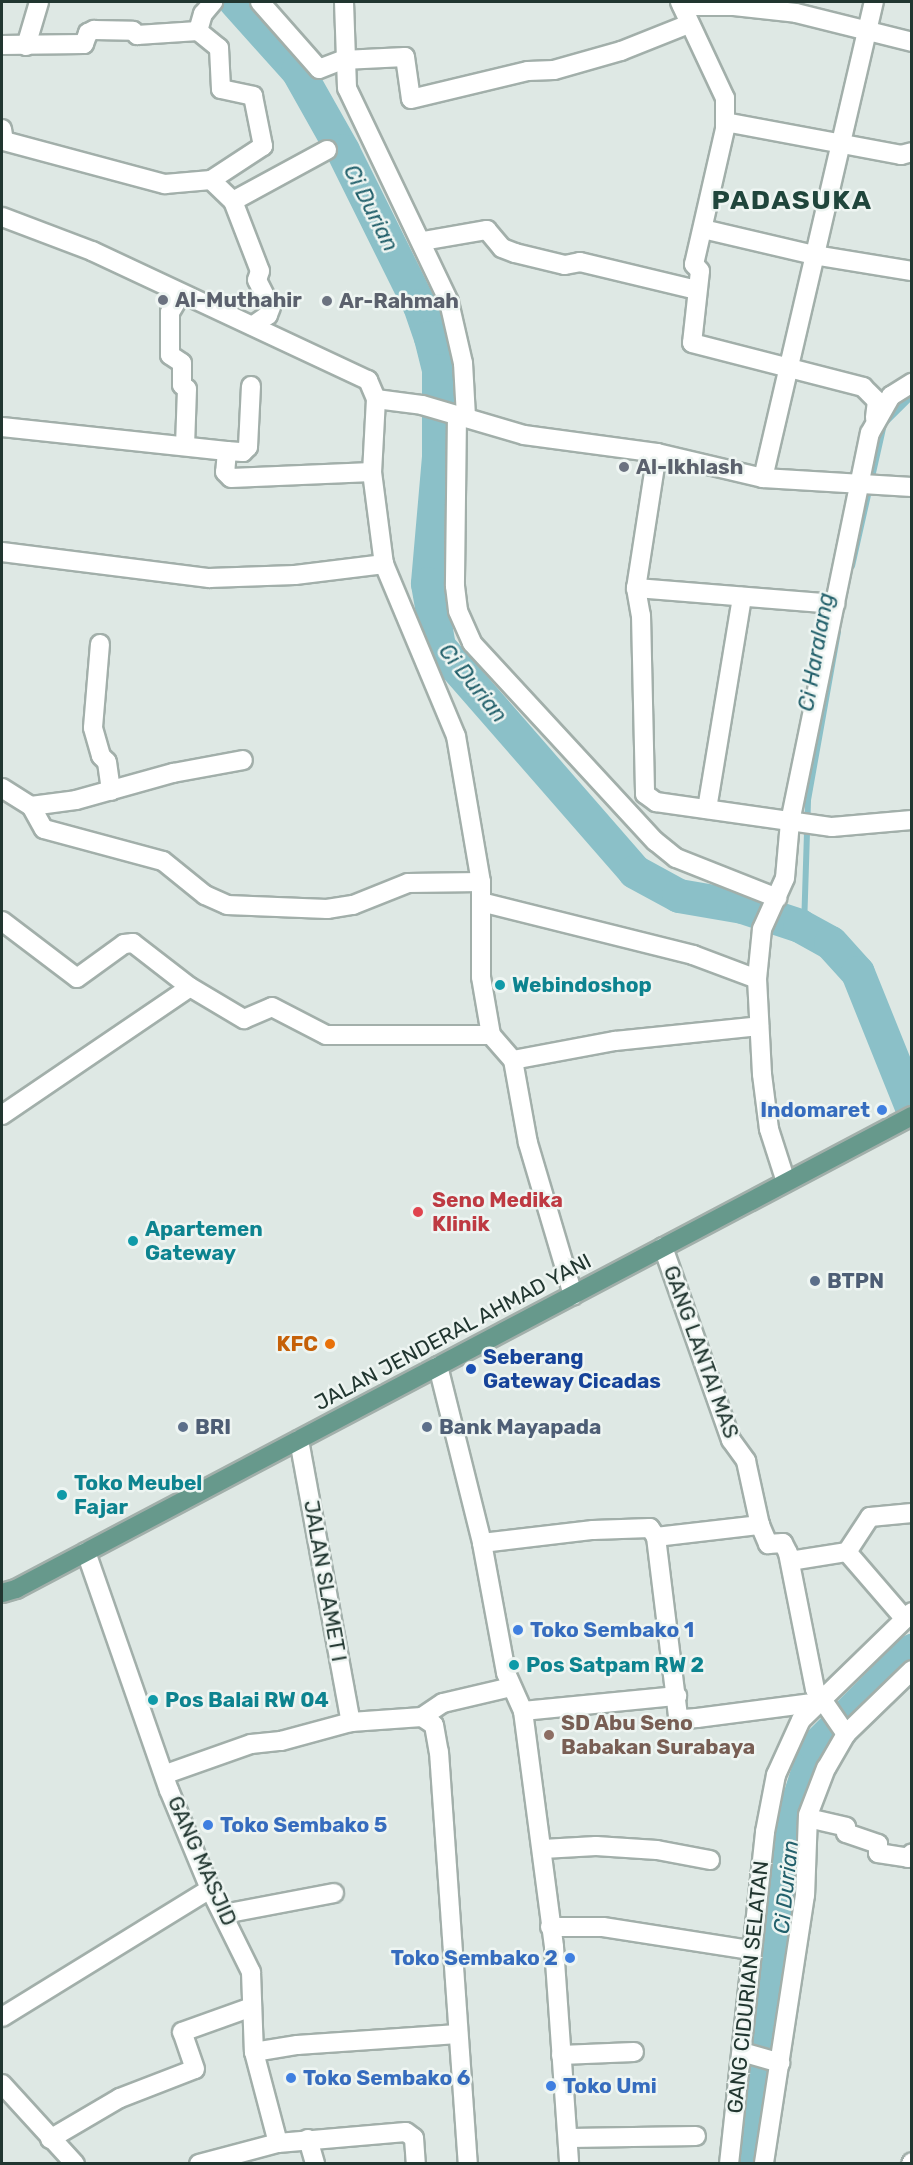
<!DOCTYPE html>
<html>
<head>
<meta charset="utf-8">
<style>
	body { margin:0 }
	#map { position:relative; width:913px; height:2165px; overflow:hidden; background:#dee8e4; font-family:Rubik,sans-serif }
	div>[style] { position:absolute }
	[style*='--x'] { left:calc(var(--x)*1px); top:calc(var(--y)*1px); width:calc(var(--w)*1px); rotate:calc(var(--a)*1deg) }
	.stream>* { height:6px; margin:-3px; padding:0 3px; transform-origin:3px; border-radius:3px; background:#8bc0c8 }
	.river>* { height:34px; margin:-17px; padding:0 17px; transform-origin:17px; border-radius:17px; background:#8bc0c8 }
	.roads { filter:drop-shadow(2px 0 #a2afaa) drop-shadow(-2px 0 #a2afaa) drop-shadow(0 2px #a2afaa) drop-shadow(0 -2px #a2afaa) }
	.minor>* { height:18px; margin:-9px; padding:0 9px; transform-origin:9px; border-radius:9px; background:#fff }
	.major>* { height:18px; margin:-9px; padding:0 9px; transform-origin:9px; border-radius:9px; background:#67998c }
	.dots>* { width:16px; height:16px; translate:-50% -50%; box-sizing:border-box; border:3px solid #eef5f2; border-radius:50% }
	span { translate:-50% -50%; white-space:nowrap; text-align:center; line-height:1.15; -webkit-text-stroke:5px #eef5f2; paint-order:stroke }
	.worship-label { font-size:21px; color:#5b616d; font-weight:700 }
	.left { translate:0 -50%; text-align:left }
	.culture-label { font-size:21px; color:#0d838f; font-weight:700 }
	.shop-label { font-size:21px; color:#366cbe; font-weight:700 }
	.right { translate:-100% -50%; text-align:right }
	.health-label { font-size:21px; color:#be3a42; font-weight:700 }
	.service-label { font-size:21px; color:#4e5e75; font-weight:700 }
	.street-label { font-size:21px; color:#213630 }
	.food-label { font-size:21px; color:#c56008; font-weight:700 }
	.transit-label { font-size:21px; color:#164399; font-weight:700 }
	.education-label { font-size:21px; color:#785e54; font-weight:700 }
	.water-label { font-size:22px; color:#22606b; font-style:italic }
	.district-label { font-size:27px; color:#20463c; font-weight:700; letter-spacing:1.5px }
	.frame { position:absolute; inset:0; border:3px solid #213630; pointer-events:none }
</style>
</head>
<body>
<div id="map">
	<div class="stream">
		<i style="--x:852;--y:566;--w:146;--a:-77.3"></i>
		<i style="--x:884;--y:424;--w:40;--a:-45"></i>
		<i style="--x:804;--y:928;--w:128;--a:-88.2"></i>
		<i style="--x:808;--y:800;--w:171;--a:-79.9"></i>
	</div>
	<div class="river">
		<i style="--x:236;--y:2;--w:93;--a:48.1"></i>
		<i style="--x:298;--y:71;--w:92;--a:60.6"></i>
		<i style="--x:343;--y:151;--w:173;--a:63.6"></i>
		<i style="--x:420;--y:306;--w:34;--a:71"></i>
		<i style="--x:431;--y:338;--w:34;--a:76"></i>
		<i style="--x:439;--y:371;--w:86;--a:90"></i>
		<i style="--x:439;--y:457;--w:127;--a:95"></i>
		<i style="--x:428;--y:584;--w:64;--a:80.1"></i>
		<i style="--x:439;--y:647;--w:298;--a:48.9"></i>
		<i style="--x:635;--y:872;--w:50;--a:28.6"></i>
		<i style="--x:679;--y:896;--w:65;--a:9.8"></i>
		<i style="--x:743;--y:907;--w:60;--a:18.4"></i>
		<i style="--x:800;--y:926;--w:35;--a:29"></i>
		<i style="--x:831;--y:943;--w:40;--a:48"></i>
		<i style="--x:858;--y:973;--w:144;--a:68.1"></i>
		<i style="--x:750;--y:2164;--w:121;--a:-80.9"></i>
		<i style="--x:769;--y:2045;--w:224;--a:-84.1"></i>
		<i style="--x:792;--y:1822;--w:79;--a:-72.3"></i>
		<i style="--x:816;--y:1747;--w:136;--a:-45"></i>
	</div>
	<div class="roads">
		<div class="minor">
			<i style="--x:260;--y:2;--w:89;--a:48.6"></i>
			<i style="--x:319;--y:69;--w:26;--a:-21"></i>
			<i style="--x:343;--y:60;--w:62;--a:-2.8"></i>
			<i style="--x:405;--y:57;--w:42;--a:81.9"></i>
			<i style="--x:411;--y:99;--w:120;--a:-13.5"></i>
			<i style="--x:528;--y:71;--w:26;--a:-2"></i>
			<i style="--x:554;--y:70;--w:70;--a:-15.8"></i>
			<i style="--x:621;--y:51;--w:73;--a:-21.7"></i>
			<i style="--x:344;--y:2;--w:86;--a:88"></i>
			<i style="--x:347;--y:88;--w:237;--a:64.5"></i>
			<i style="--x:449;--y:302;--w:63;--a:77.1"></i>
			<i style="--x:463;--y:363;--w:54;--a:86.8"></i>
			<i style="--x:680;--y:2;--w:106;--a:64.9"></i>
			<i style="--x:725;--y:98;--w:31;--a:90"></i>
			<i style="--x:725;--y:129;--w:139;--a:102.9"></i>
			<i style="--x:694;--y:264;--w:9;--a:49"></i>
			<i style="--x:700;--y:271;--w:72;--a:96.3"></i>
			<i style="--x:692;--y:343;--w:177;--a:14.4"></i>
			<i style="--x:863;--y:387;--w:20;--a:45"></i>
			<i style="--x:877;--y:401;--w:17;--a:97"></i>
			<i style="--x:682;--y:6;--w:52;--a:0"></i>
			<i style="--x:734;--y:6;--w:62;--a:6.4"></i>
			<i style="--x:796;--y:13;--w:120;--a:14"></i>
			<i style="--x:198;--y:31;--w:27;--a:39"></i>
			<i style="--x:219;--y:48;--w:41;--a:87.2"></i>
			<i style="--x:221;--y:89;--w:33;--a:12"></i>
			<i style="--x:253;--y:96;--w:51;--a:78.7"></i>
			<i style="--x:263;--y:146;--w:62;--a:146.8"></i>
			<i style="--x:2;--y:45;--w:82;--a:-0.7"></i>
			<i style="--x:84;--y:44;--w:12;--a:-70"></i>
			<i style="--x:88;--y:33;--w:7;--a:-27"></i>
			<i style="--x:94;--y:30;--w:39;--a:1"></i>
			<i style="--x:133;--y:31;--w:6;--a:45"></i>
			<i style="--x:137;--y:35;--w:61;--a:-3.8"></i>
			<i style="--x:198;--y:31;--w:18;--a:-74"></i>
			<i style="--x:203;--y:14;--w:16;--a:-50"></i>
			<i style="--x:26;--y:46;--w:46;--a:-73.5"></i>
			<i style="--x:725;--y:122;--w:179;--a:10.6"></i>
			<i style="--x:901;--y:155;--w:11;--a:-15"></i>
			<i style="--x:2;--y:129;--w:12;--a:81"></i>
			<i style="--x:4;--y:141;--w:167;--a:15"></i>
			<i style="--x:165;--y:184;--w:46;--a:-5"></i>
			<i style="--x:211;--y:180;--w:30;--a:44"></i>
			<i style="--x:233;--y:201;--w:107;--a:-28.5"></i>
			<i style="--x:233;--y:201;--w:75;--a:68.9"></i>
			<i style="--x:260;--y:271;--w:9;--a:108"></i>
			<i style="--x:257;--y:280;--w:30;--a:63"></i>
			<i style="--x:271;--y:307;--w:9;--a:111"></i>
			<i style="--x:268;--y:315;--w:19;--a:145"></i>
			<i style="--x:2;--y:217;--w:96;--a:20.7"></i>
			<i style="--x:92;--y:251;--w:305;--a:25.1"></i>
			<i style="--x:368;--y:380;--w:21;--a:67"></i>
			<i style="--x:376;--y:399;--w:73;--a:93.1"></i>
			<i style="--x:372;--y:472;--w:93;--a:82.6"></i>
			<i style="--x:384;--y:564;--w:186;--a:67.3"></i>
			<i style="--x:456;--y:736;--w:148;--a:80.3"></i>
			<i style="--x:481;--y:882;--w:95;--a:90"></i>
			<i style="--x:481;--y:977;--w:59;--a:80.2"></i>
			<i style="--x:491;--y:1035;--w:33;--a:49"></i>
			<i style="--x:513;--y:1060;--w:84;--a:79.8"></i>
			<i style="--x:528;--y:1143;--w:159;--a:73.5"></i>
			<i style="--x:703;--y:229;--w:114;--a:13.2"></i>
			<i style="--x:814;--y:255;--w:99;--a:9.3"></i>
			<i style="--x:423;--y:241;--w:65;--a:-9.8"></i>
			<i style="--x:487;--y:230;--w:23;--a:50"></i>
			<i style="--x:502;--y:248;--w:14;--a:21"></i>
			<i style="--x:515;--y:253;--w:51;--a:13.5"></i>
			<i style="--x:565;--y:265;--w:15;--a:-11"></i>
			<i style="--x:580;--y:262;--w:120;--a:13.5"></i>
			<i style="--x:181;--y:294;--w:21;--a:121"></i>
			<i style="--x:170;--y:312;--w:43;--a:90"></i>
			<i style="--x:170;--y:355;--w:14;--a:34"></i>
			<i style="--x:182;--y:363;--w:22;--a:90"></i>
			<i style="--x:182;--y:385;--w:6;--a:39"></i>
			<i style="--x:187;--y:389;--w:57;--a:92"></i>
			<i style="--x:376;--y:399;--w:46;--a:7.4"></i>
			<i style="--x:422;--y:405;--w:106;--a:16.4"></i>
			<i style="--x:524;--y:435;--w:134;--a:7.7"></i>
			<i style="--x:657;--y:453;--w:109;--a:13.3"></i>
			<i style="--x:763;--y:478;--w:149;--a:3.5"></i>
			<i style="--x:457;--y:415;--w:171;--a:90.7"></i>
			<i style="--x:455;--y:586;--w:25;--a:83"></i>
			<i style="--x:458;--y:611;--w:35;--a:66"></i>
			<i style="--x:472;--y:643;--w:270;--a:47.3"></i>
			<i style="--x:655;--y:841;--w:27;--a:39"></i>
			<i style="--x:676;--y:858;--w:109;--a:21.6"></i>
			<i style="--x:2;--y:427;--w:226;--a:6.1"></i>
			<i style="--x:227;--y:451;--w:21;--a:95"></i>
			<i style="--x:225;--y:472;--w:8;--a:45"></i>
			<i style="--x:231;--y:478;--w:141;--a:-2.4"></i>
			<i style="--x:227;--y:451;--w:16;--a:4"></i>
			<i style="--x:243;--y:452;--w:7;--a:-45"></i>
			<i style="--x:248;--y:447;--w:61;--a:-87.2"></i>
			<i style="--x:657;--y:453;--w:137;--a:98.8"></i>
			<i style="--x:636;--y:588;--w:27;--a:80"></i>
			<i style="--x:641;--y:615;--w:179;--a:88.7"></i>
			<i style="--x:645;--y:794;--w:14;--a:36"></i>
			<i style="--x:656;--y:802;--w:178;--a:8.1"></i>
			<i style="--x:832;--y:827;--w:80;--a:-5"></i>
			<i style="--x:763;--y:478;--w:489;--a:-76.9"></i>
			<i style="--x:2;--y:552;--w:209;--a:7.2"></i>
			<i style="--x:209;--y:578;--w:86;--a:-2"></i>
			<i style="--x:295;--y:575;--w:90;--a:-7"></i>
			<i style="--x:636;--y:588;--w:200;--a:4.6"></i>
			<i style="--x:100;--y:644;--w:84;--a:94.8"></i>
			<i style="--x:93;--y:728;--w:29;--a:74"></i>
			<i style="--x:101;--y:756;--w:8;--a:45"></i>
			<i style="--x:107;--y:762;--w:29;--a:82"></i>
			<i style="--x:2;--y:788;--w:34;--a:32"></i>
			<i style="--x:31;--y:806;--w:26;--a:61"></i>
			<i style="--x:44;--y:829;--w:123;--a:15.1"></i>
			<i style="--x:163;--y:861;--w:54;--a:39"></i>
			<i style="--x:205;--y:895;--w:24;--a:24"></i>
			<i style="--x:227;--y:905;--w:100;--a:2.3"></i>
			<i style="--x:327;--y:909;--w:26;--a:-9"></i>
			<i style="--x:353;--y:905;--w:59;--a:-21.8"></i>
			<i style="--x:408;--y:883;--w:73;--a:-0.8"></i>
			<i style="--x:31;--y:806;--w:45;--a:-7.6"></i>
			<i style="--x:76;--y:800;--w:101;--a:-15.6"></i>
			<i style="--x:173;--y:773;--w:71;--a:-10.5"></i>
			<i style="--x:707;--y:809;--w:215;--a:-80.6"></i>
			<i style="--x:481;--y:902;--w:219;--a:14"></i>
			<i style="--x:693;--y:955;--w:68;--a:20.6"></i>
			<i style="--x:2;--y:921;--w:94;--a:37.2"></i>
			<i style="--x:77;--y:978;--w:58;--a:-35.9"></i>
			<i style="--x:124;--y:944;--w:9;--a:-6"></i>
			<i style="--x:133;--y:943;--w:72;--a:37.7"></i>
			<i style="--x:190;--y:987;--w:63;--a:30.7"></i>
			<i style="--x:244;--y:1019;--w:30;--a:-23"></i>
			<i style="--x:272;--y:1007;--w:61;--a:27.4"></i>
			<i style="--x:326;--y:1035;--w:165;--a:0"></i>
			<i style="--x:513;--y:1060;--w:104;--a:-10.6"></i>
			<i style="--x:615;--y:1041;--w:145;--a:-5.9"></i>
			<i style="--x:2;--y:1115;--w:227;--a:-34.2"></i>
			<i style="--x:786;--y:1182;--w:56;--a:-107.8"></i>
			<i style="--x:769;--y:1129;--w:55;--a:-97.3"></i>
			<i style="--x:762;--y:1074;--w:95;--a:-93"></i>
			<i style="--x:757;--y:979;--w:50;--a:-84.3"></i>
			<i style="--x:762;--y:929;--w:56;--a:-65.7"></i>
			<i style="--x:785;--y:878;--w:56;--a:-84.9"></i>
			<i style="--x:790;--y:822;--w:397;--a:-78.4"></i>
			<i style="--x:870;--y:433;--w:43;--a:-60.4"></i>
			<i style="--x:891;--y:396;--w:25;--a:-32"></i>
			<i style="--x:663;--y:1247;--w:205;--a:70.6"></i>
			<i style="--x:731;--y:1440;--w:26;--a:54"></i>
			<i style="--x:746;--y:1461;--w:66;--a:77.7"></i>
			<i style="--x:760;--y:1525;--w:21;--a:67"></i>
			<i style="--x:768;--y:1544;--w:15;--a:-4"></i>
			<i style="--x:783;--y:1543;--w:11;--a:63"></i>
			<i style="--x:788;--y:1553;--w:139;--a:78.8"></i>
			<i style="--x:815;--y:1689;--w:55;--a:55.4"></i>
			<i style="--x:846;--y:1734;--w:39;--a:120"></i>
			<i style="--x:826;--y:1768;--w:50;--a:111"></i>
			<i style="--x:808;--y:1815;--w:80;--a:92.1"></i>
			<i style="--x:805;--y:1895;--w:272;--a:98.7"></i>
			<i style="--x:438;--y:1366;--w:182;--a:76"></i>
			<i style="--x:482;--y:1543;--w:132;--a:79.5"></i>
			<i style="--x:506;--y:1673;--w:42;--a:65.9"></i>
			<i style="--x:523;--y:1711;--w:238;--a:82.5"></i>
			<i style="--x:554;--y:1947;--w:218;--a:86"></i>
			<i style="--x:299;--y:1440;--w:287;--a:79.6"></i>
			<i style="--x:656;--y:1537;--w:180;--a:83"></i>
			<i style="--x:678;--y:1716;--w:6;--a:31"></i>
			<i style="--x:683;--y:1719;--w:14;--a:-4"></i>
			<i style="--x:697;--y:1718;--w:124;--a:-7.4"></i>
			<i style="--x:482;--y:1543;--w:112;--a:-6.7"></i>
			<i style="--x:593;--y:1530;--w:57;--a:-2"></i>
			<i style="--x:650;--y:1528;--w:11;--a:56"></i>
			<i style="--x:656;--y:1537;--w:105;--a:-6.6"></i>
			<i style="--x:86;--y:1552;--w:252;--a:70.8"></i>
			<i style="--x:169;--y:1790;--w:107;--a:67.5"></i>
			<i style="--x:210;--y:1889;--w:93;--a:63.7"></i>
			<i style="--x:251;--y:1972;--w:80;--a:87.9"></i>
			<i style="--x:254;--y:2052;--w:94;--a:75.2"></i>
			<i style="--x:847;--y:1552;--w:87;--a:49.2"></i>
			<i style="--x:790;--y:1561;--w:58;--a:-9"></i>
			<i style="--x:847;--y:1552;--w:42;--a:-56.7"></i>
			<i style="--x:870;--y:1517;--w:42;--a:-5.4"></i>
			<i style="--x:523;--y:1711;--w:155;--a:-5.6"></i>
			<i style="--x:422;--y:1717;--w:14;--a:34"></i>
			<i style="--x:434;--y:1725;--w:27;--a:80"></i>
			<i style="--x:439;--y:1752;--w:413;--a:86"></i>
			<i style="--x:846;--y:1734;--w:92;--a:-44.1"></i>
			<i style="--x:166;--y:1774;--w:90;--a:-19.4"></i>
			<i style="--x:251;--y:1744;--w:30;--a:-6"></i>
			<i style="--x:281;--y:1741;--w:73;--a:-15.2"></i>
			<i style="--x:351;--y:1722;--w:71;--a:-4"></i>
			<i style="--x:422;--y:1717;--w:25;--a:-34"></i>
			<i style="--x:443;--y:1703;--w:70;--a:-13.2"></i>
			<i style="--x:808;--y:1818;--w:39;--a:13"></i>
			<i style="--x:846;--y:1827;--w:6;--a:90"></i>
			<i style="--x:846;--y:1833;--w:34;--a:19"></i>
			<i style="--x:878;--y:1844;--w:9;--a:90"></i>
			<i style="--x:878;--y:1853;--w:30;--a:9"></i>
			<i style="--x:908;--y:1858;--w:6;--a:-51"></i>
			<i style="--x:543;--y:1849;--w:53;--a:-3.2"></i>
			<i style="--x:596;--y:1846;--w:61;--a:3.8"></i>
			<i style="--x:657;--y:1850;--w:54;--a:10.7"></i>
			<i style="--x:224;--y:1914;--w:112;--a:-10.8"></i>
			<i style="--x:550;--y:1927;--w:53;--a:0"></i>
			<i style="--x:603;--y:1927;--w:143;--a:8.9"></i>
			<i style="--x:2;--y:2017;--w:244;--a:-31.6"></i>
			<i style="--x:254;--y:2052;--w:44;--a:-9.2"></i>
			<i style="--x:297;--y:2045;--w:161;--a:-3.9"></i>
			<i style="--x:742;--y:2052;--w:40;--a:16"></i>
			<i style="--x:561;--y:2055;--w:73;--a:-2.4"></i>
			<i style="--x:2;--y:2084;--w:108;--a:47.6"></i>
			<i style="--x:570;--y:2138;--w:126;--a:-0.9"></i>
			<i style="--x:50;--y:2139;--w:81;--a:-30.4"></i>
			<i style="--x:120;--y:2098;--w:80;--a:-21.1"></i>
			<i style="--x:195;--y:2069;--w:39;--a:-109"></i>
			<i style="--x:182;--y:2032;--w:74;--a:-19.7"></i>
			<i style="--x:308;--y:2139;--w:26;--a:74"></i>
			<i style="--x:199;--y:2164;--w:82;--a:-14.9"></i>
			<i style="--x:278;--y:2143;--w:128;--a:-4.9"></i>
			<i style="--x:406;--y:2132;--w:10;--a:37"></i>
			<i style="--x:414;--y:2138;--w:26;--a:86"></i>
			<i style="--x:729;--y:2164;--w:334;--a:-83.8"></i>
			<i style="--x:765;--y:1832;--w:58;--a:-79.1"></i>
			<i style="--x:776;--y:1775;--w:60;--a:-65.6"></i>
			<i style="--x:801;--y:1720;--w:155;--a:-44.2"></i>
			<i style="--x:911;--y:2164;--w:2;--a:-63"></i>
		</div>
		<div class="major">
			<i style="--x:2;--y:1593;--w:15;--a:-16"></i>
			<i style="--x:16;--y:1589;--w:1013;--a:-27.83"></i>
		</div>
	</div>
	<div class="dots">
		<i style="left:163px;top:300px;background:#6b7280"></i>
		<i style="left:327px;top:301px;background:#6b7280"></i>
		<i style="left:624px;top:467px;background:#6b7280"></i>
		<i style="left:500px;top:985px;background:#0f9aa8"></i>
		<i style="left:882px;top:1110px;background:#3f7fe0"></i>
		<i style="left:418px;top:1212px;background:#e0444e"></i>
		<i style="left:133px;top:1241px;background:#0f9aa8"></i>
		<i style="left:815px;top:1281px;background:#5c6f8a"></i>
		<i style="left:330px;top:1344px;background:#e8710a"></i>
		<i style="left:471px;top:1369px;background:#1a4fb4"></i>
		<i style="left:183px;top:1427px;background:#5c6f8a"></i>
		<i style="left:427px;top:1427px;background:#5c6f8a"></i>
		<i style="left:62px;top:1495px;background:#0f9aa8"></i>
		<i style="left:518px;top:1630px;background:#3f7fe0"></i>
		<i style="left:514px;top:1665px;background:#0f9aa8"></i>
		<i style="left:153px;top:1700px;background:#0f9aa8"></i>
		<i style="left:549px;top:1735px;background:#8d6e63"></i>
		<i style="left:208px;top:1825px;background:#3f7fe0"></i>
		<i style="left:570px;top:1958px;background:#3f7fe0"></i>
		<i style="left:291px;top:2078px;background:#3f7fe0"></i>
		<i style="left:551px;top:2086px;background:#3f7fe0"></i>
	</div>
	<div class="worship-label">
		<span class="left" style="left:175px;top:300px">Al-Muthahir</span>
		<span class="left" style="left:339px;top:301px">Ar-Rahmah</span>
		<span class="left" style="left:636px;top:467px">Al-Ikhlash</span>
	</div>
	<div class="culture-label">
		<span class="left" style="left:512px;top:985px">Webindoshop</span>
		<span class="left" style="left:145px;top:1241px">Apartemen<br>Gateway</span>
		<span class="left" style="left:74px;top:1495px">Toko Meubel<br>Fajar</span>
		<span class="left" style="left:526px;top:1665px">Pos Satpam RW 2</span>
		<span class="left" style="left:165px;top:1700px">Pos Balai RW 04</span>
	</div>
	<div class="shop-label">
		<span class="right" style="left:870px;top:1110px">Indomaret</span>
		<span class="left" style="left:530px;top:1630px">Toko Sembako 1</span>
		<span class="left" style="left:220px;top:1825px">Toko Sembako 5</span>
		<span class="right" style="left:558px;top:1958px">Toko Sembako 2</span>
		<span class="left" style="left:303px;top:2078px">Toko Sembako 6</span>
		<span class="left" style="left:563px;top:2086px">Toko Umi</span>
	</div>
	<div class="health-label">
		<span class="left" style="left:432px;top:1212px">Seno Medika<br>Klinik</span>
	</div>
	<div class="service-label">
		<span class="left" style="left:827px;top:1281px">BTPN</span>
		<span class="left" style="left:195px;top:1427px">BRI</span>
		<span class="left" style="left:439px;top:1427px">Bank Mayapada</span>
	</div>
	<div class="street-label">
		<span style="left:453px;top:1332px;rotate:-28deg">JALAN JENDERAL AHMAD YANI</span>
		<span style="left:701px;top:1352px;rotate:70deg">GANG LANTAI MAS</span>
		<span style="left:325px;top:1581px;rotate:80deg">JALAN SLAMET I</span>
		<span style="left:202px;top:1861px;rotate:66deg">GANG MASJID</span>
		<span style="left:748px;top:1987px;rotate:-84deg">GANG CIDURIAN SELATAN</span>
	</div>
	<div class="food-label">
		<span class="right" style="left:318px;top:1344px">KFC</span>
	</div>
	<div class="transit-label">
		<span class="left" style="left:483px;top:1369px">Seberang<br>Gateway Cicadas</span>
	</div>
	<div class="education-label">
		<span class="left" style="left:561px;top:1735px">SD Abu Seno<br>Babakan Surabaya</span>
	</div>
	<div class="water-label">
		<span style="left:371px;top:208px;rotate:63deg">Ci Durian</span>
		<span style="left:816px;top:652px;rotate:-80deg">Ci Haralang</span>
		<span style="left:473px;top:683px;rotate:51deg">Ci Durian</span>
		<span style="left:786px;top:1887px;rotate:-84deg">Ci Durian</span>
	</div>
	<div class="district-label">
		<span style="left:792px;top:201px">PADASUKA</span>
	</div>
	<div class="frame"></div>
</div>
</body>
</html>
